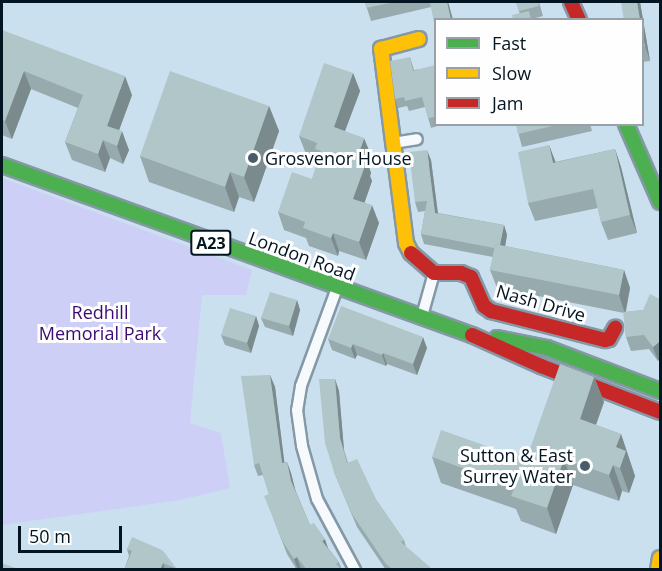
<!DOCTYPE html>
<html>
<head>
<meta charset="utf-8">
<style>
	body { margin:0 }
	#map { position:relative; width:662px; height:571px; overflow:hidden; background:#cae0ef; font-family:"Open Sans",sans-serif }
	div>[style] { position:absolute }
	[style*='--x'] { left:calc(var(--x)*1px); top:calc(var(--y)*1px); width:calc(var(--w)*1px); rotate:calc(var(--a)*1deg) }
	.green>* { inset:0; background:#cecff7 }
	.roads { filter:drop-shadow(2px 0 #8598a5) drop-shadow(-2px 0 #8598a5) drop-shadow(0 2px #8598a5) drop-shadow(0 -2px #8598a5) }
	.street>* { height:10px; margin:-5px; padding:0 5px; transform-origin:5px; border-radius:5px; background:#f7fafd }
	.fast>* { height:14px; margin:-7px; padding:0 7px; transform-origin:7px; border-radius:7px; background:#4caf50 }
	.slow>* { height:14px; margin:-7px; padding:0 7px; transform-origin:7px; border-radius:7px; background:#ffc107 }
	.jam>* { height:14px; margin:-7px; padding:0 7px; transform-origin:7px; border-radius:7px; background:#c62828 }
	.wall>* { inset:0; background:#97aaad }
	.shaded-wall>* { inset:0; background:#7b8b8d }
	.building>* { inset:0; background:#b0c6c9 }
	.dots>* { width:16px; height:16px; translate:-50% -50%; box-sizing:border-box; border:3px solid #fefefe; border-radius:50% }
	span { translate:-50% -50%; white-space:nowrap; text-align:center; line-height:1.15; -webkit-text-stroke:6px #fefefe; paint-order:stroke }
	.shield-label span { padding:2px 4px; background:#fefefe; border:2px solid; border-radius:4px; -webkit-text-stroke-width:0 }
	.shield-label { font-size:16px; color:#031521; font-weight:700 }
	.poi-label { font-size:18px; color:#031521 }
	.left { translate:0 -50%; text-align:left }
	.right { translate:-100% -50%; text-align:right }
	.street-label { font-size:18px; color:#031521 }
	.park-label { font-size:18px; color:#3a0c71 }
	.frame { position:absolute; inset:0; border:3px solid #031521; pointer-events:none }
	.legend { position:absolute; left:434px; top:18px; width:210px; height:108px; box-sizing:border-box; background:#fefefe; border:2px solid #9aa1a6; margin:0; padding:8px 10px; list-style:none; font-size:18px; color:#031521 }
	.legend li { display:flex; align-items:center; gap:12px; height:30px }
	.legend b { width:30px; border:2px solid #9aa1a6 }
	.scale { position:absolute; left:18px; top:526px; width:104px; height:27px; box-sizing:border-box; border:3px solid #031521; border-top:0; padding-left:8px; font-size:18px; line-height:21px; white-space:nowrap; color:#031521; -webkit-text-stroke:4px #fefefe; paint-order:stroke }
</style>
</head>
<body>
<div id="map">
	<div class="green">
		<i style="clip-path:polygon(2px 178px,252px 270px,246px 295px,202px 295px,190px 423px,221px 433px,230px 488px,180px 500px,2px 525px)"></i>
	</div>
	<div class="roads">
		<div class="street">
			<i style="--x:393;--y:143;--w:24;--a:-9"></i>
			<i style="--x:337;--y:288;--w:104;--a:110.2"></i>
			<i style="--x:301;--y:386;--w:24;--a:99"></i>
			<i style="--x:297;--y:410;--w:36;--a:82"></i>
			<i style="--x:302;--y:446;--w:55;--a:74.2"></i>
			<i style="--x:317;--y:499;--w:81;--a:61.8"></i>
			<i style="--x:422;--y:316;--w:45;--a:-74.4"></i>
		</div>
		<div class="fast">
			<i style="--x:626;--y:124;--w:85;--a:66.4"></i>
			<i style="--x:2;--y:165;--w:500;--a:19.9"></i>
			<i style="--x:497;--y:338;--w:51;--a:11.3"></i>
			<i style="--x:547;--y:348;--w:121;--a:20.8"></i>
		</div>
		<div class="slow">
			<i style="--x:411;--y:253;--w:11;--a:-117"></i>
			<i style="--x:406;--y:243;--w:196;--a:-97.3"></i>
			<i style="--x:381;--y:49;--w:39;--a:-15"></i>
			<i style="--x:658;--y:570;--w:12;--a:-81"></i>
		</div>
		<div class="jam">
			<i style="--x:571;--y:2;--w:20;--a:66"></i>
			<i style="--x:411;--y:253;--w:30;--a:41"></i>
			<i style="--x:434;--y:273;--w:27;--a:0"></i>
			<i style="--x:461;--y:273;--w:11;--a:22"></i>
			<i style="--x:471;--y:277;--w:32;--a:66"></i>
			<i style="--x:484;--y:306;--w:9;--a:36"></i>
			<i style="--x:491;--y:311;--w:118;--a:14.3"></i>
			<i style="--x:605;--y:340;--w:4;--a:-14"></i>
			<i style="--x:609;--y:339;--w:13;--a:-61"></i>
			<i style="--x:472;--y:335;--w:76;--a:24.2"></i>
			<i style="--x:541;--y:366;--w:128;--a:21.1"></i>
		</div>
	</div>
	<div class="wall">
		<i style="clip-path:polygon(365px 2px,448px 2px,453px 20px,431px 7px,371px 21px)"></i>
		<i style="clip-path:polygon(516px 2px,539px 2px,543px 16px,532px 19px,532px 20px,513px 20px,520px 14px)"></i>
		<i style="clip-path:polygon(621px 2px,640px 2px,650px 61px,642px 62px,642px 20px)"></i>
		<i style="clip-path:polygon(2px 30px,132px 95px,119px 130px,129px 150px,123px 164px,110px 158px,105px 172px,72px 160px,65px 142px,78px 108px,31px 89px,12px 139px,2px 135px)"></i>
		<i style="clip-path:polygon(410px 57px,414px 70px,435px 67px,435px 124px,444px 124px,431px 128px,425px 107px,409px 111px,407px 106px,398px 108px,395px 99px)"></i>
		<i style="clip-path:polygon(353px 73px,360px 91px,345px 131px,371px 155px,368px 164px,371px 173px,370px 176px,372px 181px,364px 203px,379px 223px,366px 260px,339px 251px,338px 256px,309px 246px,306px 238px,284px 230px,278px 212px,312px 179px,319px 159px,306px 154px,299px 136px)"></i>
		<i style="clip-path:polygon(269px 106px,279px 131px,254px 202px,239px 197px,234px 212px,149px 182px,140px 156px)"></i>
		<i style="clip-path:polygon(516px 124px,590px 124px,592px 131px,522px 147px)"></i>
		<i style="clip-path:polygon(549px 145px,555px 162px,615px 149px,621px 167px,637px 233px,608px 240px,601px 222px,598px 208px,535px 221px,528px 203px)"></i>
		<i style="clip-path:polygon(431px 160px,438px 213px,504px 225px,507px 235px,505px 246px,624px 270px,630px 288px,626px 312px,643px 310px,658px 361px,649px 349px,631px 351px,626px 337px,624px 313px,497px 288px,490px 270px,493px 257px,424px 244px,421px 234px,425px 211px,418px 212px,415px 202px)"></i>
		<i style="clip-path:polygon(297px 300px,300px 310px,293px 336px,265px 327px,261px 318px)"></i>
		<i style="clip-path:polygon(256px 316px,259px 326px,251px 353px,225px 345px,221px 335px)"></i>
		<i style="clip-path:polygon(328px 339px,427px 348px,417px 375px,387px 364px,386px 366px,357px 355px,355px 359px,332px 350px)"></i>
		<i style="clip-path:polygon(270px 375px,275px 387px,284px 462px,287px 462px,291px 473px,295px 489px,310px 525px,339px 562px,342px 570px,302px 570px,301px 569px,297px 570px,287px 554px,269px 507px,269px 494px,263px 475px,258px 476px,254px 465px)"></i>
		<i style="clip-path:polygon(594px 377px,604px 402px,596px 425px,621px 434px,635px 476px,629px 493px,622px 491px,619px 501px,573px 485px,556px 534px,521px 521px,516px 509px,441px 483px,432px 457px,526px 460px)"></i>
		<i style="clip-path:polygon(335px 379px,339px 391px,344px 450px,348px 463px,377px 501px,404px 540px,406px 547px,433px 570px,386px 570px,357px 527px,334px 472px)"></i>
		<i style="clip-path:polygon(127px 549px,162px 550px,177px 570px,124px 570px,129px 556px)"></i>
	</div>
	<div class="shaded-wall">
		<i style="clip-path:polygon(447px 2px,448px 2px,453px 20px,451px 20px)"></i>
		<i style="clip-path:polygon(637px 2px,640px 2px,650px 61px,645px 46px,642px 33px,642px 20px,640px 20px)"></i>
		<i style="clip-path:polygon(24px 71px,31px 89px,12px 139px,5px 121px)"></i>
		<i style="clip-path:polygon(353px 73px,360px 91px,340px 144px,334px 127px)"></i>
		<i style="clip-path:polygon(125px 76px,132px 95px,114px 144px,107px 126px)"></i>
		<i style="clip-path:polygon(269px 106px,279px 131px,254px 202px,244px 177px)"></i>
		<i style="clip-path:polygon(122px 131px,129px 150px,123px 164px,117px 146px)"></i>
		<i style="clip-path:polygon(364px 138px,371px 155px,368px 164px,371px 173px,370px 176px,372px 181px,360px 216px,353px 199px,359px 153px)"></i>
		<i style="clip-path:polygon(103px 140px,110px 158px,105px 172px,98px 154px)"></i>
		<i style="clip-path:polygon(549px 145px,556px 163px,553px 163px)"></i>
		<i style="clip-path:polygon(615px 149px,621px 167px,637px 233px,630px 215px)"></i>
		<i style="clip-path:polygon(427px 150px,431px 160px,439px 223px,435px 213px)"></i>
		<i style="clip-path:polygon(230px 172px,239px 197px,234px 212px,225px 187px)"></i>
		<i style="clip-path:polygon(372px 205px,379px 223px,366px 260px,359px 242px)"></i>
		<i style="clip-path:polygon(504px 225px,507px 235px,503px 258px,499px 249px)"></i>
		<i style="clip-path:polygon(333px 233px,339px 251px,338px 256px,331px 238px)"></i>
		<i style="clip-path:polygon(624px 270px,630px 288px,625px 314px,619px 295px)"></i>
		<i style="clip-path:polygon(297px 300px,300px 310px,293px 336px,289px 326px)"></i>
		<i style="clip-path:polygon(256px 316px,259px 326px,251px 353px,247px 343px)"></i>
		<i style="clip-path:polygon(423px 337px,427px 348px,417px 375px,413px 364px)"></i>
		<i style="clip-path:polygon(660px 341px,660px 359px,658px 361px,653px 347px)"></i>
		<i style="clip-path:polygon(353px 344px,357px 355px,355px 359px,351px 348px)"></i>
		<i style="clip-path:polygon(383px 353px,387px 364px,386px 366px,382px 355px)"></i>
		<i style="clip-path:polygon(270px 375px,275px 387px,286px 475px,282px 463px)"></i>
		<i style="clip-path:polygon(594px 377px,604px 402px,589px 444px,580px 419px)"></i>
		<i style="clip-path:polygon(335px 379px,339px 391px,344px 450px,352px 475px,340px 438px)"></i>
		<i style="clip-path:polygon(621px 434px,635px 476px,629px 493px,620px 468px,616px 447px)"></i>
		<i style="clip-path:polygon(564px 459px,573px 485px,556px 534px,547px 508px)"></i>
		<i style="clip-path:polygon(287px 462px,291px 473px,296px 493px,291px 481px)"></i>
		<i style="clip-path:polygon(613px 465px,622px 491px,619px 501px,609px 475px)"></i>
		<i style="clip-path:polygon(325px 539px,329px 551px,322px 541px)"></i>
		<i style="clip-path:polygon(297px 557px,301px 569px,300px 570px,298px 570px,294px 559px)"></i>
		<i style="clip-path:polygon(163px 563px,165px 570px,160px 570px)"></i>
	</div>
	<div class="building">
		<i style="clip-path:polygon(365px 2px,395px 2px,366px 8px)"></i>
		<i style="clip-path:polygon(430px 2px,447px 2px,451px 20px,435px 20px,435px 28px)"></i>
		<i style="clip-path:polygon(516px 2px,538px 2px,539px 6px,519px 11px)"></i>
		<i style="clip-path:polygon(621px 2px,637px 2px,640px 20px,624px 20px)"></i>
		<i style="clip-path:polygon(659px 2px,660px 2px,660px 17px)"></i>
		<i style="clip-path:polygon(529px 11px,531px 20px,513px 20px,512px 15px)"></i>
		<i style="clip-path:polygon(2px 30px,125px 76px,107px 126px,122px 131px,117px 146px,103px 140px,98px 154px,65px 142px,83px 95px,24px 71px,5px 121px,2px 119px)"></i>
		<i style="clip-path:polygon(642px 33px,645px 46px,642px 47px)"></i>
		<i style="clip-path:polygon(410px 57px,413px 71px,435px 65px,435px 117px,428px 118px,422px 97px,405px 101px,404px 97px,395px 99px,390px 61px)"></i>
		<i style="clip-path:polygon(324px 63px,353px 73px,334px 127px,364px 138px,359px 153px,365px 155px,362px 162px,366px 163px,353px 199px,372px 205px,359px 242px,333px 233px,331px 238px,303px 228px,305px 222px,278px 212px,292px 172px,312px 179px,321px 151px,315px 149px,317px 143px,299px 136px)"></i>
		<i style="clip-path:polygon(170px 71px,269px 106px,244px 177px,230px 172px,225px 187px,140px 156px)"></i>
		<i style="clip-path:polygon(516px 124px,561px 124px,518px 134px)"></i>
		<i style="clip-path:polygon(549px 145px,553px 163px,615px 149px,630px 215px,601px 222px,593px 189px,528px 203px,518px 152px)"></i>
		<i style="clip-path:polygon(427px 150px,435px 213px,504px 225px,500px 245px,495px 244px,494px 248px,421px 234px,427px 201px,415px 202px,409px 152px)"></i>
		<i style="clip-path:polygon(495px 244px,624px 270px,619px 295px,490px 270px)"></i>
		<i style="clip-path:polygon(270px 292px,297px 300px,289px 326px,261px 318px)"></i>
		<i style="clip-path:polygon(650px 294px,660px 299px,660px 341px,653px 347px,644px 335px,626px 337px,623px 312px,643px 310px)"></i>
		<i style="clip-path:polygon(341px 306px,423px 337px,413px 364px,383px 353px,382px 355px,353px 344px,351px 348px,328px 339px)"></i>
		<i style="clip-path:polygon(230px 308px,256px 316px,247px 343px,221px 335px)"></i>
		<i style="clip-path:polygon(560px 364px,594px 377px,580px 419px,621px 434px,616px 447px,626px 451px,620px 468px,613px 465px,609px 475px,564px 459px,547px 508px,511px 496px,515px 487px,432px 457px,441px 430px,526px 460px)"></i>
		<i style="clip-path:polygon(270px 375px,282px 463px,287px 462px,291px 481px,310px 525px,314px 523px,325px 539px,322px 541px,339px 562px,336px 564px,342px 570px,307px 570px,297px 557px,294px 559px,283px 542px,264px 496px,269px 494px,259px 463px,254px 465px,241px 376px)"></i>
		<i style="clip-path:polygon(319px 379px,335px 379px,340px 438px,347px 463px,357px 459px,377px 501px,404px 540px,401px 542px,433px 570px,393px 570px,386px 564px,352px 514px,334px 472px,325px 443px)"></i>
		<i style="clip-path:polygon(132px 537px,162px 550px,177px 569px,163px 563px,160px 570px,124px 570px,132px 551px,127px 549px)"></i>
		<i style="clip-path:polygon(2px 563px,21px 570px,2px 570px)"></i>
	</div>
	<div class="dots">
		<i style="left:253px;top:158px;background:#495c69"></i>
		<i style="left:585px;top:466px;background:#495c69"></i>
	</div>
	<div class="shield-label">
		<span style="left:211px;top:243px">A23</span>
	</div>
	<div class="poi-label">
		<span class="left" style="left:265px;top:158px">Grosvenor House</span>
		<span class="right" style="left:573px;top:466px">Sutton &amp; East<br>Surrey Water</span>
	</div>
	<div class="street-label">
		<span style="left:302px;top:256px;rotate:20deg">London Road</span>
		<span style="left:541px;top:303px;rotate:16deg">Nash Drive</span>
	</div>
	<div class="park-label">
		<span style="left:100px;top:323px">Redhill<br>Memorial Park</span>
	</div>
	<div class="frame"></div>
	<ul class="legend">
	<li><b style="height:8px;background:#4caf50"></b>Fast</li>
	<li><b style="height:8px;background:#ffc107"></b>Slow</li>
	<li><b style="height:8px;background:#c62828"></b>Jam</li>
	</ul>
	<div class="scale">50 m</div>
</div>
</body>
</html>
